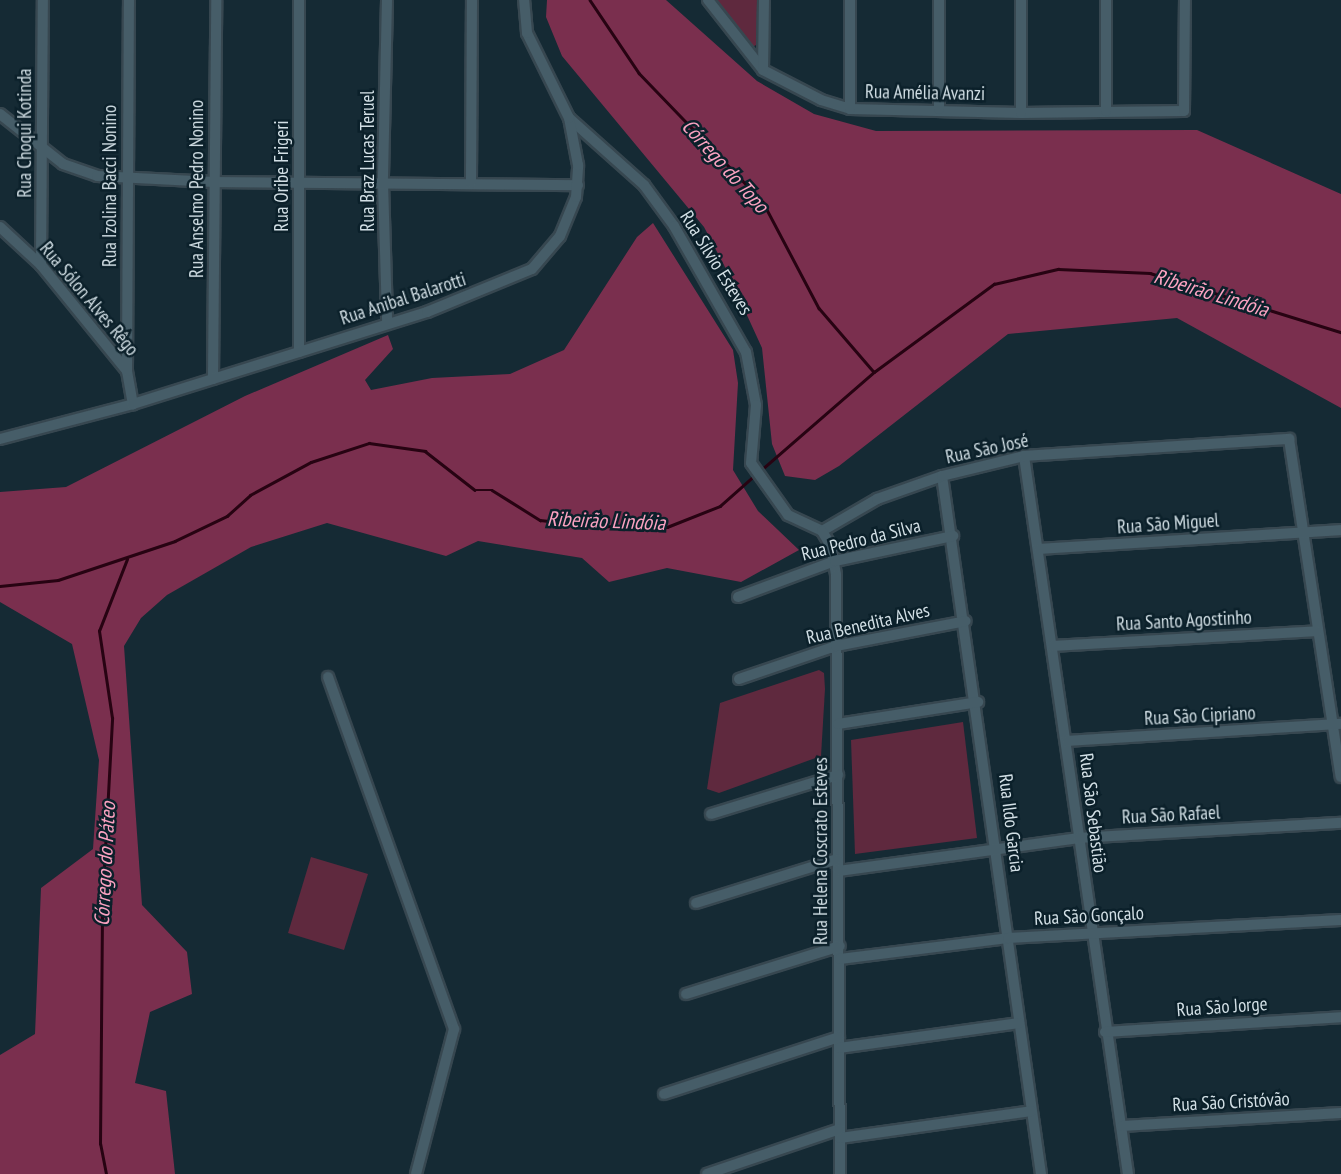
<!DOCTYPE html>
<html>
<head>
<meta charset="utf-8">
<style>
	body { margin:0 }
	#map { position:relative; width:1341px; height:1174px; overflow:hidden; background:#152a34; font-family:"PT Sans Narrow",sans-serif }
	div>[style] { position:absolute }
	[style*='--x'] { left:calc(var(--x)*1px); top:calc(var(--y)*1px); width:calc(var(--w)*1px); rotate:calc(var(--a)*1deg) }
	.green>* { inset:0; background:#5f293e }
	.forest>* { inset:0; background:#7a2f4e }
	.stream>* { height:2.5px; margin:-1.25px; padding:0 1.25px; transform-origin:1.25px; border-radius:1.25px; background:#270312 }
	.roads { filter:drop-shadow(2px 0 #374750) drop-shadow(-2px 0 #374750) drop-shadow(0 2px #374750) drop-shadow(0 -2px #374750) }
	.minor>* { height:10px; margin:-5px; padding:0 5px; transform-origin:5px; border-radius:5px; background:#465d68 }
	span { translate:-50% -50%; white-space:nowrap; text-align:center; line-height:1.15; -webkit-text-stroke:5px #0b202a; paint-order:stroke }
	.street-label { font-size:19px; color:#d2dfe5 }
	.water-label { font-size:21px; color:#fba2c1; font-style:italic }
</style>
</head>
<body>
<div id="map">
	<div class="green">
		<i style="clip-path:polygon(714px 0,759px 0,756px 45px,751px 48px)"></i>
		<i style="clip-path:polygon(819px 670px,824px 673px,825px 689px,821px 756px,719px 793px,707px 789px,720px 703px)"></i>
		<i style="clip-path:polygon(963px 722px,977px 838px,855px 854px,851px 740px)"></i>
		<i style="clip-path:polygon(311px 857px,368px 874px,344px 950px,288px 933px)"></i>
	</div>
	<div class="forest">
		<i style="clip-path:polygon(547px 0,666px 0,757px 81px,814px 114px,876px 131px,1197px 130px,1341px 194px,1341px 408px,1177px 318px,1008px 334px,839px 466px,815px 480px,785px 476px,772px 444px,762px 348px,724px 265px,704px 227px,562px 56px,546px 17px)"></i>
		<i style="clip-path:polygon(653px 223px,733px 350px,738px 383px,733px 470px,758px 511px,799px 550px,741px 582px,667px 568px,609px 582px,582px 558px,478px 541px,446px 556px,327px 523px,251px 547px,167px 595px,141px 618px,124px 646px,142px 905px,187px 952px,192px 994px,150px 1012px,135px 1083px,166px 1091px,175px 1174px,0 1174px,0 1055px,35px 1034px,41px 888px,93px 849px,99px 760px,72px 644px,0 602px,0 492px,66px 487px,245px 396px,388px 335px,393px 349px,365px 380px,371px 390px,432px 378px,510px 374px,564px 350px,637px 237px)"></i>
	</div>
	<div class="stream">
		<i style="--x:590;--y:0;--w:88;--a:56.1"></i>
		<i style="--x:639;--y:73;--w:179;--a:46.1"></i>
		<i style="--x:763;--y:202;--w:120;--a:62.2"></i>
		<i style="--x:819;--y:308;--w:84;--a:49.3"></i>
		<i style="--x:760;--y:471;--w:151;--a:-41"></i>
		<i style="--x:874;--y:372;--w:149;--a:-36.3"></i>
		<i style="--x:994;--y:284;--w:66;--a:-13.2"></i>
		<i style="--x:1058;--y:269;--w:92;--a:2.5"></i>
		<i style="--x:1150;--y:273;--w:200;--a:17.2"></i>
		<i style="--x:0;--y:586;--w:58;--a:-5.9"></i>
		<i style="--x:58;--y:580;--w:123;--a:-18.4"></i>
		<i style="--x:175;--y:541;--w:58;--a:-25.7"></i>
		<i style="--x:227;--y:516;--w:31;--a:-42"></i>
		<i style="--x:250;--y:495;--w:69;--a:-28.4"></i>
		<i style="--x:311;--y:462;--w:61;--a:-18.1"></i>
		<i style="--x:369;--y:443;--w:57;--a:8.1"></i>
		<i style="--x:425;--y:451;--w:63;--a:38"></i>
		<i style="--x:475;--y:490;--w:17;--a:0"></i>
		<i style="--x:492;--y:490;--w:57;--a:32"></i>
		<i style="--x:540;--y:520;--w:54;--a:6.3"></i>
		<i style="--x:594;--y:526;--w:73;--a:0.8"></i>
		<i style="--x:667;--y:527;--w:57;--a:-21.6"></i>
		<i style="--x:720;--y:506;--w:47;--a:-41.5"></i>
		<i style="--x:106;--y:1174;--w:31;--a:-101"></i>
		<i style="--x:100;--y:1144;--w:239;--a:-89.5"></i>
		<i style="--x:102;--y:905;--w:187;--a:-86.9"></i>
		<i style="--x:112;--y:718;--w:88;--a:-98.5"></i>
		<i style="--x:99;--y:631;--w:77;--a:-68.7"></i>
	</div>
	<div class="roads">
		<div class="minor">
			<i style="--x:387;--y:0;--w:183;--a:91.3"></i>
			<i style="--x:383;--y:183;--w:138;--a:88.3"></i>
			<i style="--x:708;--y:0;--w:89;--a:51.8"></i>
			<i style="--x:763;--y:70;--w:65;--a:27.3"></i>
			<i style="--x:821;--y:100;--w:30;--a:17"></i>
			<i style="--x:850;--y:109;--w:171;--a:1.3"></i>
			<i style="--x:1021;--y:113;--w:163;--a:-0.7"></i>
			<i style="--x:1184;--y:111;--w:111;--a:-89.5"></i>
			<i style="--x:939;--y:0;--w:109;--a:90"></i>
			<i style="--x:763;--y:70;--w:70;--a:-89.2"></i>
			<i style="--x:850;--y:109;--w:109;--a:-90"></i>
			<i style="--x:1106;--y:111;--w:111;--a:-90"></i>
			<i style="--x:1021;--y:113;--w:113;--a:-90"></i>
			<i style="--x:0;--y:114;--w:80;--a:38.4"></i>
			<i style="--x:63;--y:164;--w:36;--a:19"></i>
			<i style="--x:97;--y:176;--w:117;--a:2.9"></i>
			<i style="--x:214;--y:182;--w:364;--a:0.5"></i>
			<i style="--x:569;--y:118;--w:101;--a:41.8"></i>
			<i style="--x:644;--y:185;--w:51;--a:53.8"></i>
			<i style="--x:674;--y:226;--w:145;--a:60.3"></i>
			<i style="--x:746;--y:352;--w:54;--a:79.3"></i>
			<i style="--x:756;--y:405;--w:58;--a:94.9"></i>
			<i style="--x:751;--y:463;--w:64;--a:54.6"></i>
			<i style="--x:788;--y:515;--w:38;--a:25"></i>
			<i style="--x:471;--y:183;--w:183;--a:-89.7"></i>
			<i style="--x:0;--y:227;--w:56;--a:42.8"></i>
			<i style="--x:41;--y:265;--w:136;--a:50.9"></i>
			<i style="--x:127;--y:371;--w:34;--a:80"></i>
			<i style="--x:41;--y:265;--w:265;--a:-89.6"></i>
			<i style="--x:299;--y:352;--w:352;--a:-90"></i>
			<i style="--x:127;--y:371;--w:371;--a:-89.7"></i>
			<i style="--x:213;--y:379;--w:379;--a:-89.5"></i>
			<i style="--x:0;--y:439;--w:138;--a:-14.7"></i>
			<i style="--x:133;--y:404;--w:308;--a:-17.4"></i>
			<i style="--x:427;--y:312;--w:113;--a:-22.3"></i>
			<i style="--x:532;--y:269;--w:43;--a:-49.7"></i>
			<i style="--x:560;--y:236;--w:42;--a:-67.7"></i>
			<i style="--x:576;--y:197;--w:32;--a:-86"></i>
			<i style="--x:578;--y:165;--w:48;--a:-100.8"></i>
			<i style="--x:569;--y:118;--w:95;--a:-116.3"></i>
			<i style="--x:527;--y:33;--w:33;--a:-95"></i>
			<i style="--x:1024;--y:456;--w:725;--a:81.76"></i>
			<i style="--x:942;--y:476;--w:705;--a:81.93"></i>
			<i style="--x:822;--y:531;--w:64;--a:-30.2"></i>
			<i style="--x:877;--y:499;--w:69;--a:-19.5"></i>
			<i style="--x:942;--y:476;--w:84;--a:-13.7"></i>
			<i style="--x:1024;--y:456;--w:266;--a:-3.7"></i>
			<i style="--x:1289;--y:439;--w:342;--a:81.3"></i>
			<i style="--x:822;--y:531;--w:17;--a:59"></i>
			<i style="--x:831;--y:546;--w:29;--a:80"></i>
			<i style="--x:836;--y:575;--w:599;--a:89.62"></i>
			<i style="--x:1039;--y:549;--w:303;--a:-3.6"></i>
			<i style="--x:738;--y:597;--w:103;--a:-20.4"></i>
			<i style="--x:835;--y:561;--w:121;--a:-12"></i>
			<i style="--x:1052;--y:646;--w:266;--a:-3.2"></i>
			<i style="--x:328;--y:677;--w:374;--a:70.3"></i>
			<i style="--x:454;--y:1029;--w:150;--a:104.7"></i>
			<i style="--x:739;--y:679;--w:102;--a:-18.8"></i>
			<i style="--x:836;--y:646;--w:132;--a:-10.9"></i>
			<i style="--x:838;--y:724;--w:142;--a:-8.9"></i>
			<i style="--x:1067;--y:741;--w:274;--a:-3.6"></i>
			<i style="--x:711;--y:814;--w:133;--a:-17.1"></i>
			<i style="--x:838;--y:871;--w:242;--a:-7.8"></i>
			<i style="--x:1078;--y:838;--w:263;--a:-3.3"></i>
			<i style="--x:696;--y:903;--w:148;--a:-17.3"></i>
			<i style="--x:840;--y:959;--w:169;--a:-7.1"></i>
			<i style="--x:1008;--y:938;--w:333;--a:-3.1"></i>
			<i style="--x:686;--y:994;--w:161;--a:-17.3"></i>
			<i style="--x:1105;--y:1032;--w:236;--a:-3.6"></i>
			<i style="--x:839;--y:1048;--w:182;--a:-7.9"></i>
			<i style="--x:664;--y:1094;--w:184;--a:-18"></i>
			<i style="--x:1122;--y:1126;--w:219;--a:-3.4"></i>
			<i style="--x:840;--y:1138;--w:193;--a:-8"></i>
			<i style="--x:707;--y:1174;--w:140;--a:-18.7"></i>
		</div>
	</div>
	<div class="street-label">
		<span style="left:925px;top:93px;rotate:1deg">Rua Amélia Avanzi</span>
		<span style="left:25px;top:133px;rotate:-90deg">Rua Choqui Kotinda</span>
		<span style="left:368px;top:161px;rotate:-90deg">Rua Braz Lucas Teruel</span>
		<span style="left:282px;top:176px;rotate:-90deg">Rua Oribe Frigeri</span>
		<span style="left:110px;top:186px;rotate:-90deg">Rua Izolina Bacci Nonino</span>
		<span style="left:197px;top:189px;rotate:-90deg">Rua Anselmo Pedro Nonino</span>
		<span style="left:716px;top:263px;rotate:58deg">Rua Sílvio Esteves</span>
		<span style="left:89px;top:299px;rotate:50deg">Rua Sólon Alves Rêgo</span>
		<span style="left:403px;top:299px;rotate:-18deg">Rua Anibal Balarotti</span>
		<span style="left:987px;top:449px;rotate:-12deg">Rua São José</span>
		<span style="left:1168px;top:524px;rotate:-4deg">Rua São Miguel</span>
		<span style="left:861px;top:540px;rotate:-14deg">Rua Pedro da Silva</span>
		<span style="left:1184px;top:621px;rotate:-3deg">Rua Santo Agostinho</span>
		<span style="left:868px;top:624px;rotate:-13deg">Rua Benedita Alves</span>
		<span style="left:1200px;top:716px;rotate:-3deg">Rua São Cipriano</span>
		<span style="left:1093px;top:813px;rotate:83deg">Rua São Sebastião</span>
		<span style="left:1171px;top:815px;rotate:-3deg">Rua São Rafael</span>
		<span style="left:1011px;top:823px;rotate:83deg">Rua Ildo Garcia</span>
		<span style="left:821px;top:851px;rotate:-90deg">Rua Helena Coscrato Esteves</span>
		<span style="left:1089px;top:916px;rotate:-3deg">Rua São Gonçalo</span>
		<span style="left:1222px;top:1007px;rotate:-4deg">Rua São Jorge</span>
		<span style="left:1231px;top:1102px;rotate:-3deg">Rua São Cristóvão</span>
	</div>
	<div class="water-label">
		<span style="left:725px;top:166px;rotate:48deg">Córrego do Topo</span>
		<span style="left:1211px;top:293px;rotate:17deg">Ribeirão Lindóia</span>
		<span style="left:606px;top:521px;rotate:2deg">Ribeirão Lindóia</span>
		<span style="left:105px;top:864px;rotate:-87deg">Córrego do Páteo</span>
	</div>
</div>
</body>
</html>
